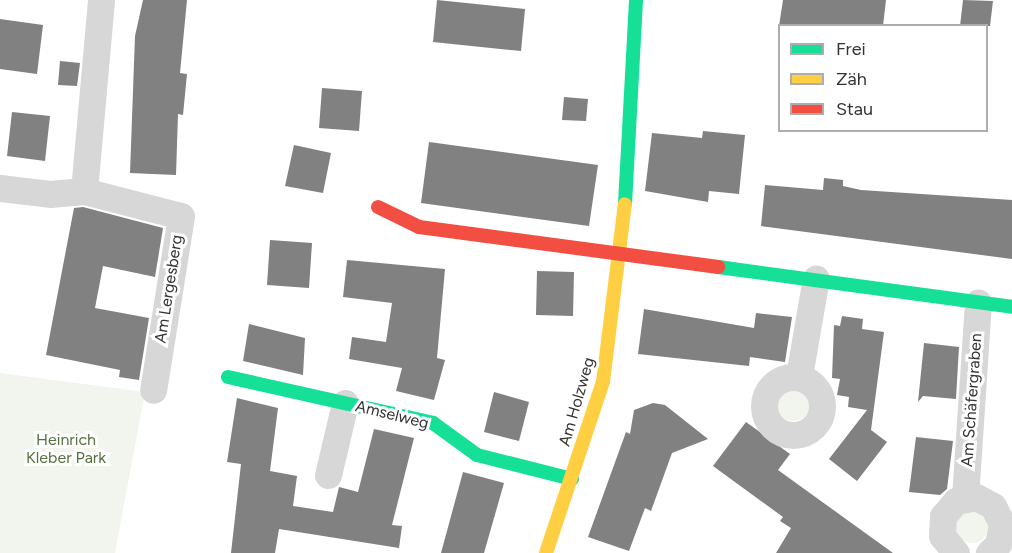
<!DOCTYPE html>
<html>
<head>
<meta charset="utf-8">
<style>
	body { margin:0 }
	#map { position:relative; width:1012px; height:553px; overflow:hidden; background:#fff; font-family:Figtree,sans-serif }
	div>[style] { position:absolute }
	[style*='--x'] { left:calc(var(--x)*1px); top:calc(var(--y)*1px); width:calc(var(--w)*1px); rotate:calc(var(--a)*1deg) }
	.green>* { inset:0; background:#f1f5ed }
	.round { border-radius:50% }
	.building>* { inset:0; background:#818181 }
	.street>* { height:27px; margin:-13.5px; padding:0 13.5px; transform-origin:13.5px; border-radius:13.5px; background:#d7d7d7 }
	.street>.ring { margin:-13.5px; padding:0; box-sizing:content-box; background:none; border:27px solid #d7d7d7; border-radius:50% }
	.fast>* { height:14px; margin:-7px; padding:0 7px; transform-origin:7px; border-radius:7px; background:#16e098 }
	.slow>* { height:14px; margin:-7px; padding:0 7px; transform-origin:7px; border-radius:7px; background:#ffcf43 }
	.jam>* { height:14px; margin:-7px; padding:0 7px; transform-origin:7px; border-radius:7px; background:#f24e42 }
	span { translate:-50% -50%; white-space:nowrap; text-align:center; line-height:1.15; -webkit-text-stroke:6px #fff; paint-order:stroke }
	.street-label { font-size:16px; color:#333 }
	.park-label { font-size:16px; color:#56703f }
	.legend { position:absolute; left:778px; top:24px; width:210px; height:108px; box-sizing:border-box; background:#fff; border:2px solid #adadad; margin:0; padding:8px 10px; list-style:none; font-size:18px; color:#333 }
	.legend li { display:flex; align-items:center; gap:12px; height:30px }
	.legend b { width:30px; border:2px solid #adadad }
</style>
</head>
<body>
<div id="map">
	<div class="green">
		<i style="clip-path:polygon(0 373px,145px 392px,115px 553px,0 553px)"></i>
		<i class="round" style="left:776px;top:387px;width:34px;height:34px"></i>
		<i class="round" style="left:956px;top:511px;width:32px;height:32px"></i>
	</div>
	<div class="building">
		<i style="clip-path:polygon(143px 0,187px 0,180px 73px,187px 74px,183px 115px,178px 114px,176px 175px,130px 173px,135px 36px)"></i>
		<i style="clip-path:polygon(437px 0,525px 9px,521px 51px,433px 42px)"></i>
		<i style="clip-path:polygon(783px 0,886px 0,883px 26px,779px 26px)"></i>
		<i style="clip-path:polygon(963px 0,993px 1px,990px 26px,960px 26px)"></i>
		<i style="clip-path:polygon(0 19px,43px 25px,37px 74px,0 69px)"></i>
		<i style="clip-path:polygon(60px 61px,80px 63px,77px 86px,58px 85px)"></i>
		<i style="clip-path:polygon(322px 88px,362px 91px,359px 131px,319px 128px)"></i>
		<i style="clip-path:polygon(564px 97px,588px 99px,586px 121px,562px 120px)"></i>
		<i style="clip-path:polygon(12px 112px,50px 116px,45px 161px,7px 156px)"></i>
		<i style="clip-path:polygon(703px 131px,745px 135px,739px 194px,709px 191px,708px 202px,645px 191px,652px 133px,702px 138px)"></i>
		<i style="clip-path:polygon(429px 142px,598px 165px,589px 226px,421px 203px)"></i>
		<i style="clip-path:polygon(294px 145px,331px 153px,323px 193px,285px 186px)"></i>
		<i style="clip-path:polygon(824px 178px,843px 180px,843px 186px,861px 190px,1012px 200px,1012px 259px,761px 226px,765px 185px,823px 190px)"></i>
		<i style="clip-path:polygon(83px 207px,163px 228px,155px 277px,103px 266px,95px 308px,149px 318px,139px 380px,119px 377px,120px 370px,46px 355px,74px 208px)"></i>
		<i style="clip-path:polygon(270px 240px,312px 243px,309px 288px,267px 285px)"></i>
		<i style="clip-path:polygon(347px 260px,445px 269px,437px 358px,445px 360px,434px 400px,396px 391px,402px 368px,349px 359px,352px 337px,386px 342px,392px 303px,343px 297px)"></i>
		<i style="clip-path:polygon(537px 271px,574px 272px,573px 316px,536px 315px)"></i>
		<i style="clip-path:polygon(644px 309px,754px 328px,756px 313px,792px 317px,785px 362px,750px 357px,749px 366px,638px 354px)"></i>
		<i style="clip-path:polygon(842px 316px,863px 319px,862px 329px,884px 332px,871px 430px,887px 442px,857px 481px,829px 459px,867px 410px,848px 407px,849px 397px,837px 395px,840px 379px,832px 378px,834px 325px,840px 326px)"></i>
		<i style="clip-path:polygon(249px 324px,305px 338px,303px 375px,243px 361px)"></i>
		<i style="clip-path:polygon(924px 343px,959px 347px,956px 399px,923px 396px,918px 402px)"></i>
		<i style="clip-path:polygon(494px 392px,529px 402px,519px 441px,484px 432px)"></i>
		<i style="clip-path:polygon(237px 398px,278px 408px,270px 471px,297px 476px,293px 506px,333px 512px,339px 487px,358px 492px,374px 429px,414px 438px,392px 525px,402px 526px,399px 548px,279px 529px,275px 553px,231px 553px,241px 464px,227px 462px)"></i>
		<i style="clip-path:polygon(653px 403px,665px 405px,708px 439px,672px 453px,651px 511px,645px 508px,629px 551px,588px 537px,626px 432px,630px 434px,634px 410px)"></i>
		<i style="clip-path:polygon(746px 422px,790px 454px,778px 470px,893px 553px,776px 553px,791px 528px,780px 521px,783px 517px,713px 466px)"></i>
		<i style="clip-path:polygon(916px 437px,953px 441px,947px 489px,940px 495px,909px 492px)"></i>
		<i style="clip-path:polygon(463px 472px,504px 483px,484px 553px,441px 553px)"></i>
	</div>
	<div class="street">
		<i style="--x:0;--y:188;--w:50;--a:6.8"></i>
		<i style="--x:50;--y:194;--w:34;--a:-5"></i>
		<i style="--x:84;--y:191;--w:100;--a:14.5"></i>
		<i style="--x:181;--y:216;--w:176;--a:99.1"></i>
		<i style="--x:84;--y:191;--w:192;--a:-84.9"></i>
		<i style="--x:799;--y:376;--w:99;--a:-80.2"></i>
		<i class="ring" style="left:764px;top:377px;width:31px;height:31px"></i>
		<i style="--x:328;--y:475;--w:74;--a:-76.7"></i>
		<i style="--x:965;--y:498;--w:196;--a:-86.2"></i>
		<i style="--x:956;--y:553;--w:22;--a:-129"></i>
		<i style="--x:942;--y:536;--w:20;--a:-87"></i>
		<i style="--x:943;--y:516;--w:20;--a:-49"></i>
		<i style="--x:956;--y:501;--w:20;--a:-11"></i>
		<i style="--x:976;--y:497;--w:19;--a:28"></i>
		<i style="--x:993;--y:506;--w:20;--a:63"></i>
		<i style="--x:1002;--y:524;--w:20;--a:101"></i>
		<i style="--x:998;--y:544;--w:13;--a:135"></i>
	</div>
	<div class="fast">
		<i style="--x:625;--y:204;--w:204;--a:-86.9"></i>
		<i style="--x:718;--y:267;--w:297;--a:7.7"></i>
		<i style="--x:228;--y:377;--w:210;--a:12.6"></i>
		<i style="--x:433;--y:423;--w:54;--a:36"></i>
		<i style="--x:477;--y:455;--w:98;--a:14.2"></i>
	</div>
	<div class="slow">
		<i style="--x:546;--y:553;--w:180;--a:-71.6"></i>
		<i style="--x:603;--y:382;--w:179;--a:-83"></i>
	</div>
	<div class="jam">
		<i style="--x:378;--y:207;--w:46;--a:26"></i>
		<i style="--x:419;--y:227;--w:302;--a:7.6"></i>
	</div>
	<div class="street-label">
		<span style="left:169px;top:289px;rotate:-81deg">Am Lergesberg</span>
		<span style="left:972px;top:400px;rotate:-86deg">Am Schäfergraben</span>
		<span style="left:577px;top:402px;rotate:-74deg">Am Holzweg</span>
		<span style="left:392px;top:415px;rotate:14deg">Amselweg</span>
	</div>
	<div class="park-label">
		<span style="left:66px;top:449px">Heinrich<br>Kleber Park</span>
	</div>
	<ul class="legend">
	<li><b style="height:8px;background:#16e098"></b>Frei</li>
	<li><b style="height:8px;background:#ffcf43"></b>Zäh</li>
	<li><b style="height:8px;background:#f24e42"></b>Stau</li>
	</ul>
</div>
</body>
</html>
